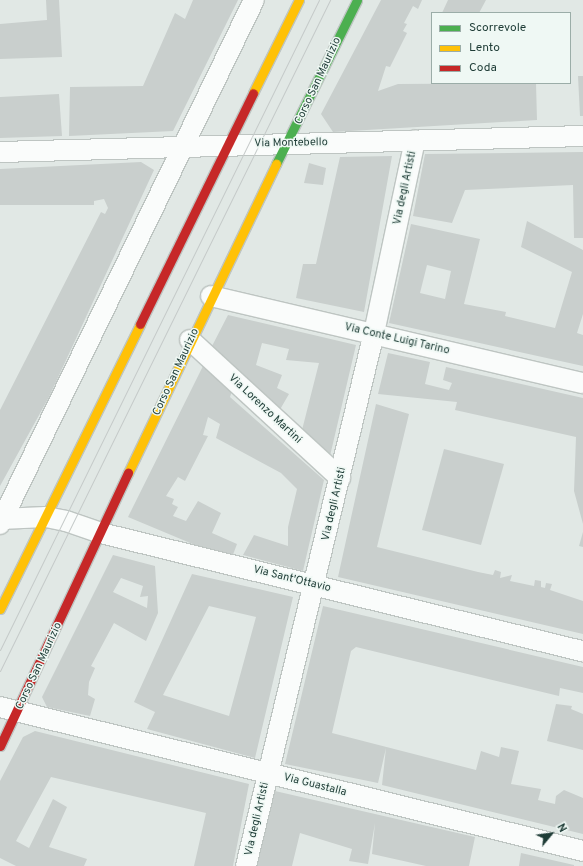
<!DOCTYPE html>
<html>
<head>
<meta charset="utf-8">
<style>
	body { margin:0 }
	#map { position:relative; width:583px; height:866px; overflow:hidden; background:#e1e8e5; font-family:Overpass,sans-serif }
	div>[style] { position:absolute }
	[style*='--x'] { left:calc(var(--x)*1px); top:calc(var(--y)*1px); width:calc(var(--w)*1px); rotate:calc(var(--a)*1deg) }
	.building>* { inset:0; background:#c9cfcd }
	.roads { filter:drop-shadow(1px 0 #bec5c2) drop-shadow(-1px 0 #bec5c2) drop-shadow(0 1px #bec5c2) drop-shadow(0 -1px #bec5c2) }
	.street>* { height:20px; margin:-10px; padding:0 10px; transform-origin:10px; border-radius:10px; background:#fafcfb }
	.fast>* { height:9px; margin:-4.5px; padding:0 4.5px; transform-origin:4.5px; border-radius:4.5px; background:#4caf50 }
	.slow>* { height:9px; margin:-4.5px; padding:0 4.5px; transform-origin:4.5px; border-radius:4.5px; background:#ffc107 }
	.jam>* { height:9px; margin:-4.5px; padding:0 4.5px; transform-origin:4.5px; border-radius:4.5px; background:#c62828 }
	.tram>* { height:1px; margin:-0.5px; padding:0 0.5px; transform-origin:0.5px; border-radius:0.5px; background:#c5cac9 }
	span { translate:-50% -50%; white-space:nowrap; text-align:center; line-height:1.15; -webkit-text-stroke:3px #eff8f4; paint-order:stroke }
	.street-label { font-size:11px; color:#1e3c36 }
	.legend { position:absolute; left:431px; top:12px; width:140px; height:72px; box-sizing:border-box; background:#eff8f4; border:1px solid #9bada8; margin:0; padding:5px 7px; list-style:none; font-size:12px; color:#1e3c36 }
	.legend li { display:flex; align-items:center; gap:8px; height:20px }
	.legend b { width:20px; border:1px solid #9bada8 }
	.north { position:absolute; left:531px; top:814px; width:40px; height:40px; -webkit-text-stroke:3px #eff8f4; paint-order:stroke; rotate:61deg; font-size:11px; font-weight:700; line-height:16px; text-align:center; color:#1e3c36 }
	.north::after { content:''; display:block; margin:auto; width:14px; height:18px; background:#1e3c36; clip-path:polygon(50% 0,100% 100%,50% 72%,0 100%) }
</style>
</head>
<body>
<div id="map">
	<div class="building">
		<i style="clip-path:polygon(46px 0,59px 0,62px 57px,0 59px,0 24px,47px 20px)"></i>
		<i style="clip-path:polygon(193px 0,238px 0,173px 131px,69px 136px,70px 87px,143px 86px,175px 13px,185px 19px)"></i>
		<i style="clip-path:polygon(381px 0,422px 0,418px 9px,413px 6px,404px 23px,407px 24px,403px 31px,407px 33px,390px 67px,386px 66px,378px 91px,398px 84px,536px 83px,537px 120px,333px 132px,321px 114px)"></i>
		<i style="clip-path:polygon(448px 0,486px 0,479px 13px,442px 13px)"></i>
		<i style="clip-path:polygon(578px 76px,583px 76px,583px 116px,580px 116px)"></i>
		<i style="clip-path:polygon(59px 94px,62px 136px,0 138px,0 97px)"></i>
		<i style="clip-path:polygon(583px 152px,583px 238px,574px 238px,573px 185px,465px 190px,452px 223px,413px 216px,425px 154px)"></i>
		<i style="clip-path:polygon(392px 156px,364px 312px,296px 298px,303px 264px,316px 264px,340px 157px)"></i>
		<i style="clip-path:polygon(141px 162px,154px 170px,49px 397px,0 486px,0 410px,101px 212px,105px 214px,108px 208px,104px 199px,94px 201px,94px 205px,0 205px,0 169px)"></i>
		<i style="clip-path:polygon(309px 163px,326px 168px,323px 185px,304px 183px)"></i>
		<i style="clip-path:polygon(evenodd,527px 221px,583px 250px,583px 314px,577px 333px,583px 335px,583px 366px,389px 323px,411px 224px,480px 239px,464px 304px,506px 312px,505px 316px,555px 328px,572px 272px,521px 247px,527px 221px,427px 265px,451px 271px,445px 299px,420px 293px,427px 265px)"></i>
		<i style="clip-path:polygon(228px 315px,356px 345px,330px 456px,301px 434px,319px 363px,286px 360px,289px 349px,262px 343px,256px 365px,282px 375px,277px 388px,289px 394px,278px 413px,211px 348px)"></i>
		<i style="clip-path:polygon(388px 353px,430px 362px,425px 384px,449px 390px,452px 383px,443px 380px,446px 367px,583px 398px,583px 524px,574px 491px,576px 437px,455px 410px,457px 402px,378px 394px)"></i>
		<i style="clip-path:polygon(203px 366px,233px 388px,230px 397px,324px 480px,303px 571px,243px 555px,254px 535px,288px 546px,288px 527px,297px 489px,281px 473px,216px 438px,220px 424px,208px 417px,203px 435px,208px 436px,185px 481px,178px 477px,166px 496px,174px 499px,172px 504px,178px 507px,173px 516px,186px 521px,198px 501px,221px 513px,212px 533px,237px 544px,231px 560px,128px 517px)"></i>
		<i style="clip-path:polygon(376px 404px,409px 414px,377px 547px,478px 572px,493px 575px,495px 570px,501px 572px,500px 578px,512px 575px,510px 581px,534px 586px,535px 580px,541px 581px,541px 587px,545px 588px,546px 583px,552px 584px,550px 590px,583px 601px,583px 634px,338px 577px)"></i>
		<i style="clip-path:polygon(444px 449px,504px 464px,481px 545px,422px 530px)"></i>
		<i style="clip-path:polygon(583px 532px,583px 547px,579px 546px)"></i>
		<i style="clip-path:polygon(evenodd,113px 555px,155px 566px,158px 613px,146px 641px,114px 623px,91px 666px,95px 668px,89px 682px,88px 695px,95px 699px,90px 716px,47px 707px,42px 697px,113px 555px,121px 578px,143px 586px,140px 597px,148px 596px,147px 608px,113px 592px,121px 578px)"></i>
		<i style="clip-path:polygon(evenodd,192px 574px,293px 597px,255px 758px,147px 729px,155px 712px,134px 702px,192px 574px,209px 606px,256px 617px,229px 716px,163px 695px,209px 606px)"></i>
		<i style="clip-path:polygon(323px 606px,583px 667px,583px 693px,560px 688px,559px 696px,356px 647px,351px 651px,332px 733px,476px 770px,481px 751px,499px 757px,501px 747px,519px 751px,511px 784px,541px 789px,538px 800px,555px 804px,556px 796px,564px 790px,583px 798px,583px 834px,382px 785px,386px 748px,378px 783px,285px 764px)"></i>
		<i style="clip-path:polygon(556px 704px,572px 706px,571px 709px,583px 714px,583px 750px,547px 741px)"></i>
		<i style="clip-path:polygon(35px 731px,249px 784px,233px 866px,194px 866px,206px 813px,51px 777px,16px 841px,29px 848px,53px 799px,67px 807px,49px 847px,87px 859px,84px 866px,16px 866px,0 858px,0 781px,23px 737px)"></i>
		<i style="clip-path:polygon(275px 791px,475px 837px,469px 866px,426px 866px,372px 854px,375px 823px,368px 864px,349px 861px,352px 849px,300px 833px,292px 866px,257px 866px)"></i>
		<i style="clip-path:polygon(521px 853px,574px 865px,574px 866px,519px 866px)"></i>
	</div>
	<div class="roads">
		<div class="street">
			<i style="--x:0;--y:152;--w:583;--a:-1.57"></i>
			<i style="--x:211;--y:296;--w:382;--a:13.2"></i>
			<i style="--x:190;--y:340;--w:204;--a:42.6"></i>
			<i style="--x:0;--y:519;--w:46;--a:-2.5"></i>
			<i style="--x:46;--y:517;--w:20;--a:11"></i>
			<i style="--x:66;--y:521;--w:37;--a:19"></i>
			<i style="--x:101;--y:533;--w:496;--a:13.8"></i>
			<i style="--x:0;--y:524;--w:582;--a:-64.14"></i>
			<i style="--x:0;--y:707;--w:601;--a:13.87"></i>
			<i style="--x:246;--y:866;--w:548;--a:-76.5"></i>
			<i style="--x:374;--y:333;--w:197;--a:-78"></i>
		</div>
		<div class="fast">
			<i style="--x:276;--y:164;--w:183;--a:-63.7"></i>
		</div>
		<div class="slow">
			<i style="--x:253;--y:93;--w:104;--a:-63.7"></i>
			<i style="--x:128;--y:473;--w:343;--a:-64.4"></i>
			<i style="--x:0;--y:609;--w:318;--a:-63.8"></i>
		</div>
		<div class="jam">
			<i style="--x:140;--y:324;--w:257;--a:-63.9"></i>
			<i style="--x:0;--y:746;--w:302;--a:-64.9"></i>
		</div>
	</div>
	<div class="tram">
		<i style="--x:0;--y:650;--w:724;--a:-63.86"></i>
		<i style="--x:0;--y:671;--w:748;--a:-63.81"></i>
	</div>
	<div class="street-label">
		<span style="left:318px;top:81px;rotate:-65deg">Corso San Maurizio</span>
		<span style="left:291px;top:143px;rotate:-1deg">Via Montebello</span>
		<span style="left:405px;top:188px;rotate:-78deg">Via degli Artisti</span>
		<span style="left:397px;top:339px;rotate:13deg">Via Conte Luigi Tarino</span>
		<span style="left:176px;top:372px;rotate:-65deg">Corso San Maurizio</span>
		<span style="left:265px;top:409px;rotate:43deg">Via Lorenzo Martini</span>
		<span style="left:334px;top:504px;rotate:-77deg">Via degli Artisti</span>
		<span style="left:292px;top:579px;rotate:14deg">Via Sant'Ottavio</span>
		<span style="left:39px;top:666px;rotate:-65deg">Corso San Maurizio</span>
		<span style="left:315px;top:785px;rotate:14deg">Via Guastalla</span>
		<span style="left:257px;top:819px;rotate:-77deg">Via degli Artisti</span>
	</div>
	<ul class="legend">
	<li><b style="height:5px;background:#4caf50"></b>Scorrevole</li>
	<li><b style="height:5px;background:#ffc107"></b>Lento</li>
	<li><b style="height:5px;background:#c62828"></b>Coda</li>
	</ul>
	<div class="north">N</div>
</div>
</body>
</html>
